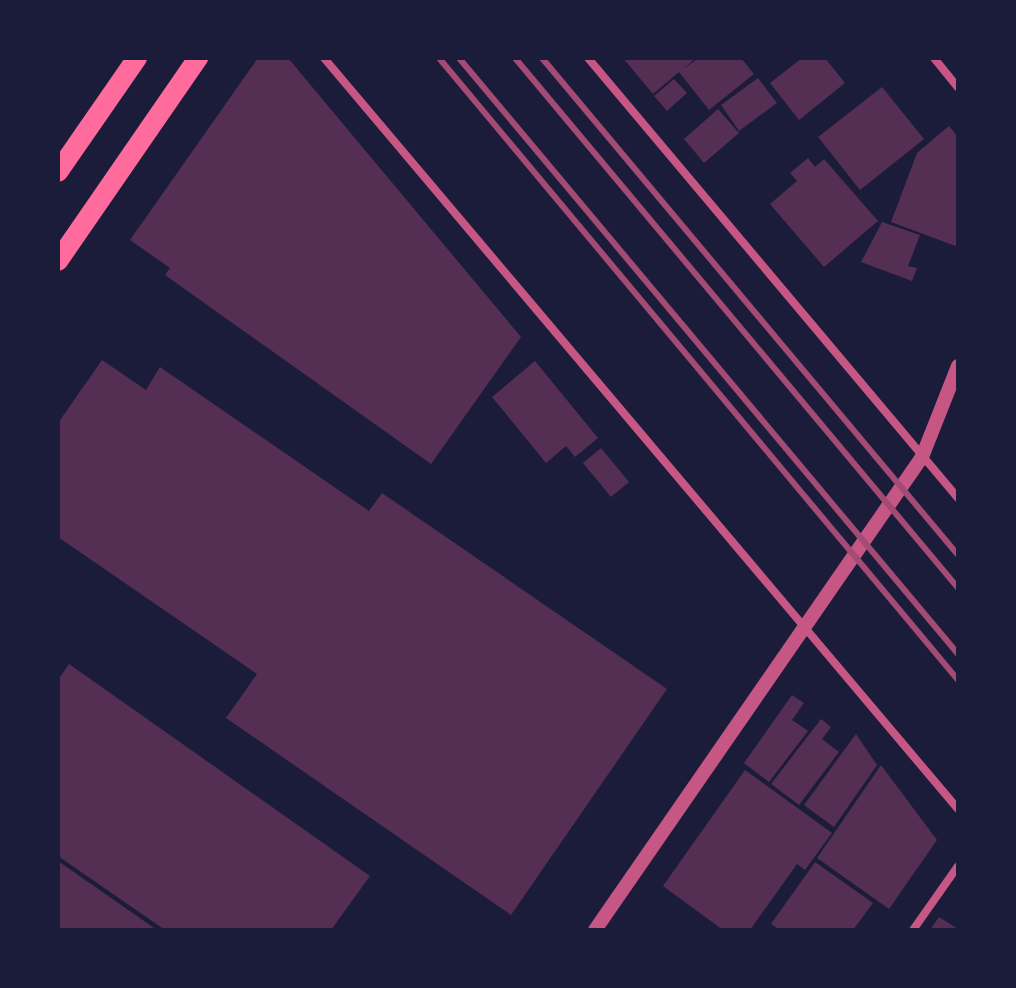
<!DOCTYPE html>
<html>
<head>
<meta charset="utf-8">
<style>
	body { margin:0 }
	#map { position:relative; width:1016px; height:988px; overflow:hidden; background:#1b1b3a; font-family:"Zilla Slab",serif }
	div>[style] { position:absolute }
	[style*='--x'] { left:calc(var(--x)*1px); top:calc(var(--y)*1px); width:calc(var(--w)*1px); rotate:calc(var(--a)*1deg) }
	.building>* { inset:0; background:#542f53 }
	.minor>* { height:8px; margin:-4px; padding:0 4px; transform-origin:4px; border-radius:4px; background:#c65784 }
	.tertiary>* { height:14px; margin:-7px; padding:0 7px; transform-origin:7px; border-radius:7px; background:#c65784 }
	.primary>* { height:20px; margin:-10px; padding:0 10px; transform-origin:10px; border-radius:10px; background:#ff6b9d }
	.rail>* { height:6px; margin:-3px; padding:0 3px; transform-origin:3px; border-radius:3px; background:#a44b75 }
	span { translate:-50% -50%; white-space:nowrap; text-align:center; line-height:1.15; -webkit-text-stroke:7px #1b1b3a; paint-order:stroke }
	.frame { position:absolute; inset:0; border:60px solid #1b1b3a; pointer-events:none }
</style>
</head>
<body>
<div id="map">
	<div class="building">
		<i style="clip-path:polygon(258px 58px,288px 58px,521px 337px,431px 464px,165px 275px,170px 268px,130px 240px)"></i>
		<i style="clip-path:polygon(623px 58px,696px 58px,683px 69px,699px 58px,741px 58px,754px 74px,709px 110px,679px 72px,653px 94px)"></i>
		<i style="clip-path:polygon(802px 58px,825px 58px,845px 83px,799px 120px,770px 83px)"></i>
		<i style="clip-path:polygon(758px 78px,777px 103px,739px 131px,721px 105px)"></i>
		<i style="clip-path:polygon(674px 79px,687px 93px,667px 111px,654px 96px)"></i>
		<i style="clip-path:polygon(882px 87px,924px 139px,860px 190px,818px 137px)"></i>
		<i style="clip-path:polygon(718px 109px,739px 133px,704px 163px,684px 139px)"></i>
		<i style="clip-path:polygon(949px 126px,958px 137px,958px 247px,891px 222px,917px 153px)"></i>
		<i style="clip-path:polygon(808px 158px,815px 167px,824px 159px,878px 221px,824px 267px,770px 204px,797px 181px,790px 173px)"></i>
		<i style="clip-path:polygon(882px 222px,920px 235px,908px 266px,917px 268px,912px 281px,861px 262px)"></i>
		<i style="clip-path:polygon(102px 360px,146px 390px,160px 367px,369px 511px,382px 493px,667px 689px,511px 915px,226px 718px,257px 674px,58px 537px,58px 423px)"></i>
		<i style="clip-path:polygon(535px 361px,598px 438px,575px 457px,566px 446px,546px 463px,492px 397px)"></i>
		<i style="clip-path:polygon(601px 448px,629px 482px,611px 497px,583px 463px)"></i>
		<i style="clip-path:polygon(69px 664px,370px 876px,331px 930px,165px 930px,58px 856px,58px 680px)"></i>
		<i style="clip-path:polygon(792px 695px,804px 703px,792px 720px,808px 731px,769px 782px,744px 763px)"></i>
		<i style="clip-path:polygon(821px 719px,831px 727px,822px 739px,839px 752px,799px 805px,771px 784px)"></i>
		<i style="clip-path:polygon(856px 734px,877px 765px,834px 827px,804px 805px)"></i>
		<i style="clip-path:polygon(881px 765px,937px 840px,889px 909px,817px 858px)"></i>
		<i style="clip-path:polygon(745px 770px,832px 833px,805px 870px,797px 864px,750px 930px,723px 930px,663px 886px)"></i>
		<i style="clip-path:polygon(58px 861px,157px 930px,58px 930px)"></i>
		<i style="clip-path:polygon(815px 862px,873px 903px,853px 930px,780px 930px,771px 924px)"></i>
		<i style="clip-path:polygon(939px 917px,958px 929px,958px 930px,930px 930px)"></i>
	</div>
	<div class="minor">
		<i style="--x:324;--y:58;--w:983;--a:49.83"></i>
		<i style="--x:588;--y:58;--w:575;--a:49.94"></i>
		<i style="--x:934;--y:58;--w:38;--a:51"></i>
		<i style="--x:913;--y:930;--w:78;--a:-54.9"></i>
	</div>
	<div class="tertiary">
		<i style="--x:595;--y:930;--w:575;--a:-55.34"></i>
		<i style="--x:922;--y:457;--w:98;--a:-68.4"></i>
	</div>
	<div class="primary">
		<i style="--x:58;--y:172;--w:139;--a:-55.3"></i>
		<i style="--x:58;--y:261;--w:247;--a:-55.4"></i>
	</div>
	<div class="rail">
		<i style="--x:439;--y:58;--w:810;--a:50.16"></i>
		<i style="--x:459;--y:58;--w:777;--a:50.06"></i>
		<i style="--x:515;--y:58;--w:691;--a:50.11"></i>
		<i style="--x:542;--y:58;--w:648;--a:50.07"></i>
	</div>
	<div class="frame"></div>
</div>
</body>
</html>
